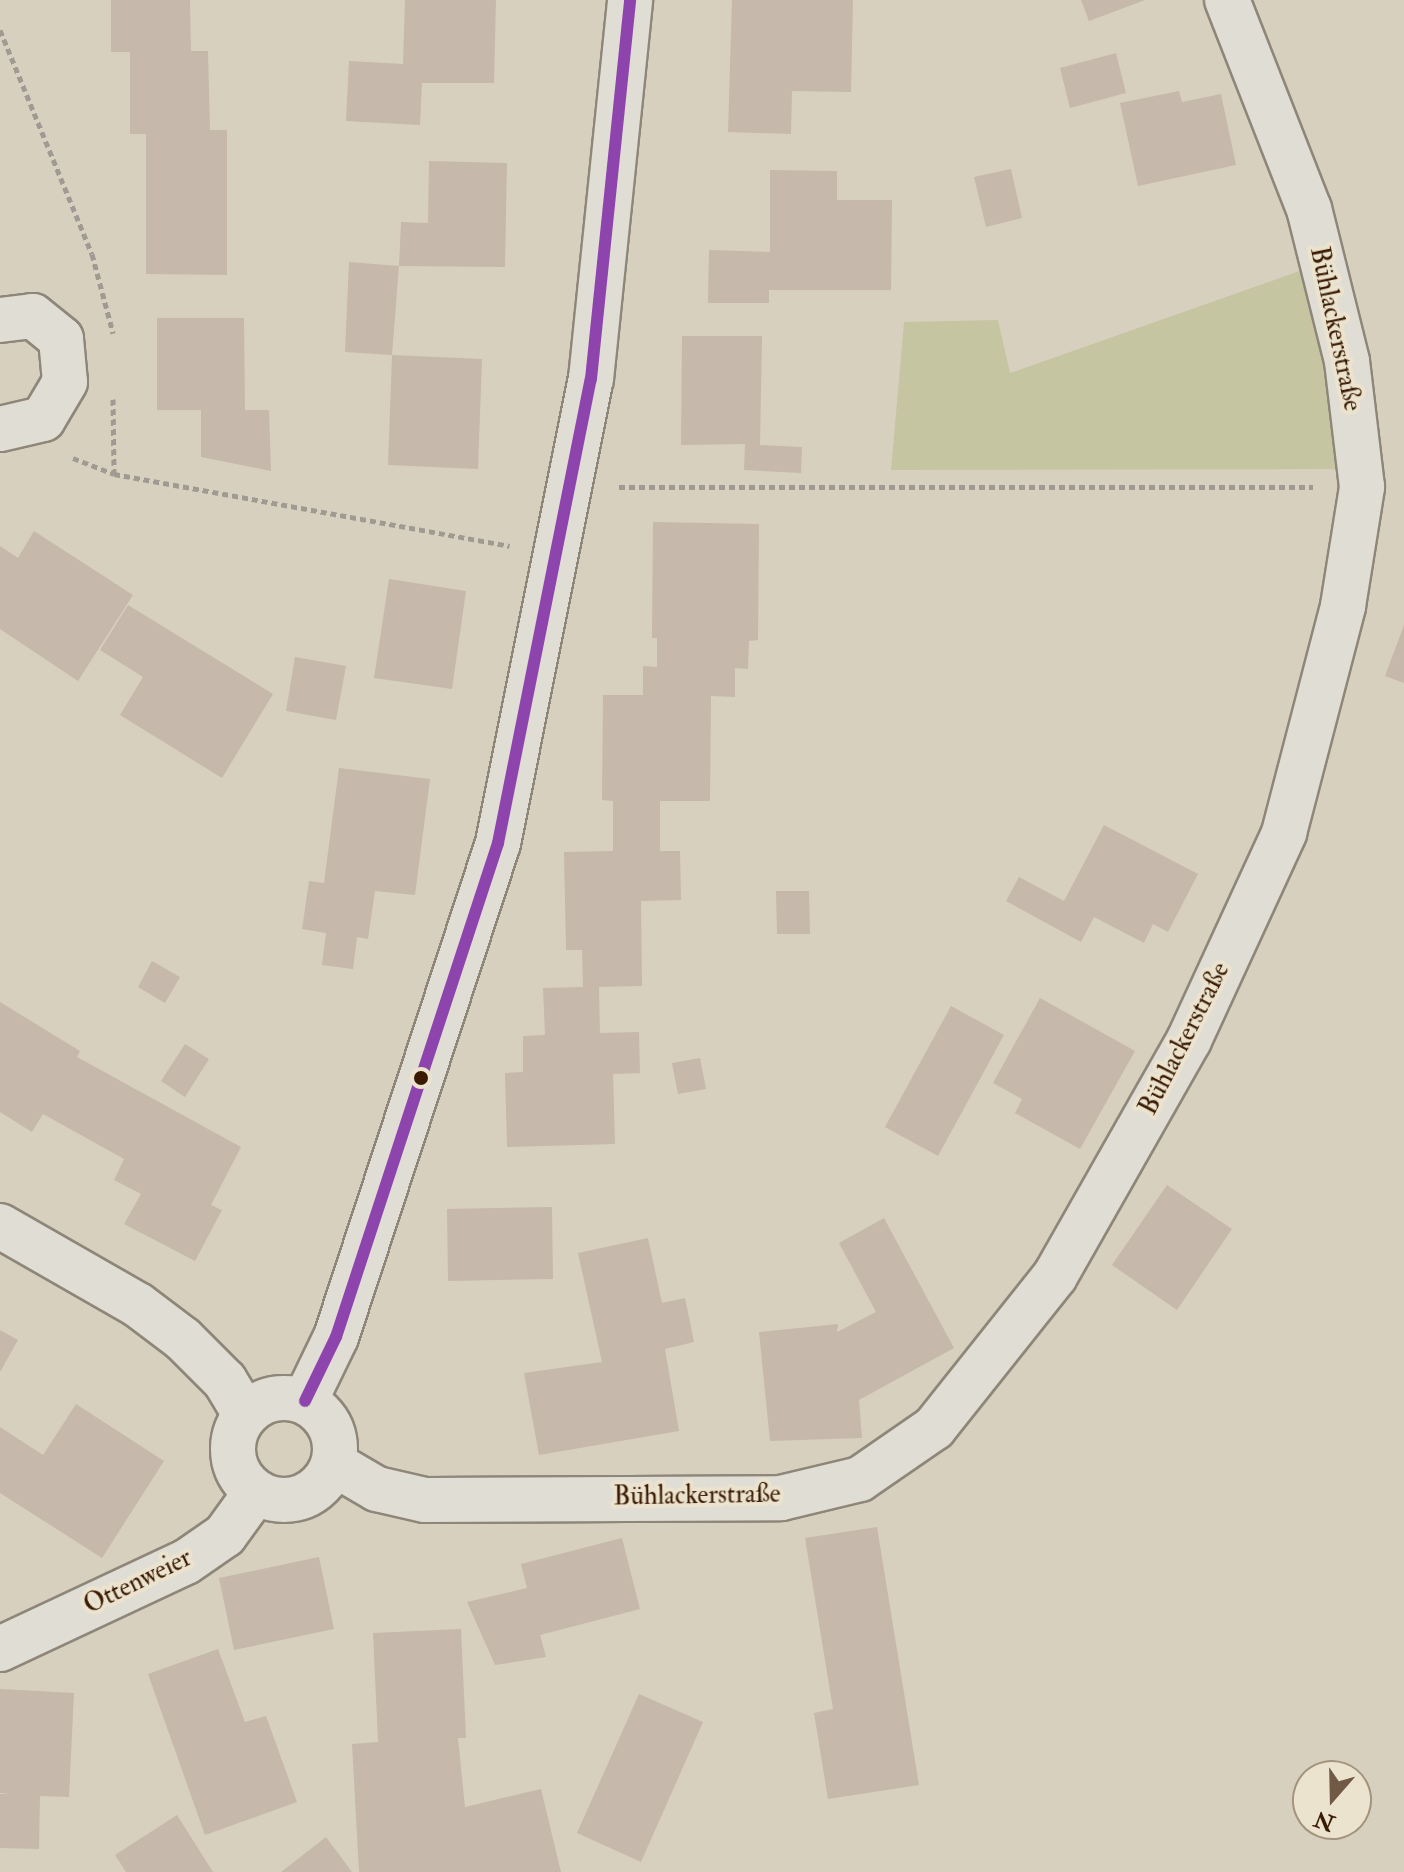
<!DOCTYPE html>
<html>
<head>
<meta charset="utf-8">
<style>
	body { margin:0 }
	#map { position:relative; width:1404px; height:1872px; overflow:hidden; background:#d8d0be; font-family:"IM FELL Double Pica",serif }
	div>[style] { position:absolute }
	[style*='--x'] { left:calc(var(--x)*1px); top:calc(var(--y)*1px); width:calc(var(--w)*1px); rotate:calc(var(--a)*1deg) }
	.green>* { inset:0; background:#c6c5a1 }
	.building>* { inset:0; background:#c6b8ab }
	.path>* { height:5px; margin-top:-2.5px; transform-origin:0; background:repeating-linear-gradient(90deg,#a19a92 0 6px,transparent 0 10px) }
	.roads { filter:drop-shadow(2px 0 #8e8679) drop-shadow(-2px 0 #8e8679) drop-shadow(0 2px #8e8679) drop-shadow(0 -2px #8e8679) }
	.street>* { height:44px; margin:-22px; padding:0 22px; transform-origin:22px; border-radius:22px; background:#e0ddd4 }
	.street>.ring { margin:-22px; padding:0; box-sizing:content-box; background:none; border:44px solid #e0ddd4; border-radius:50% }
	.bus-1>* { height:12px; margin:-6px; padding:0 6px; transform-origin:6px; border-radius:6px; background:#8e44ad }
	.dots>* { width:22px; height:22px; translate:-50% -50%; box-sizing:border-box; border:4px solid #ece3ce; border-radius:50% }
	span { translate:-50% -50%; white-space:nowrap; text-align:center; line-height:1.15; -webkit-text-stroke:8px #ece3ce; paint-order:stroke }
	.street-label { font-size:26px; color:#391b04 }
	.north { position:absolute; left:1292px; top:1760px; width:80px; height:80px; box-sizing:border-box; background:#ece3ce; border:2px solid #a4937d; border-radius:50%; rotate:200deg; font-size:22px; font-weight:700; line-height:32px; text-align:center; color:#391b04 }
	.north::after { content:''; display:block; margin:auto; width:28px; height:36px; background:#715a45; clip-path:polygon(50% 0,100% 100%,50% 72%,0 100%) }
</style>
</head>
<body>
<div id="map">
	<div class="green">
		<i style="clip-path:polygon(1308px 268px,1349px 469px,891px 470px,904px 322px,998px 320px,1010px 373px)"></i>
	</div>
	<div class="building">
		<i style="clip-path:polygon(111px 0,190px 0,191px 51px,208px 51px,210px 130px,227px 130px,227px 275px,146px 274px,146px 134px,130px 134px,130px 52px,111px 52px)"></i>
		<i style="clip-path:polygon(405px 0,496px 0,494px 83px,422px 83px,420px 125px,346px 121px,349px 61px,403px 64px)"></i>
		<i style="clip-path:polygon(732px 0,853px 0,851px 92px,792px 91px,791px 134px,728px 132px)"></i>
		<i style="clip-path:polygon(1081px 0,1145px 0,1089px 21px)"></i>
		<i style="clip-path:polygon(1116px 53px,1126px 93px,1070px 108px,1060px 68px)"></i>
		<i style="clip-path:polygon(1179px 91px,1182px 102px,1221px 94px,1236px 165px,1138px 186px,1120px 103px)"></i>
		<i style="clip-path:polygon(429px 161px,507px 163px,505px 267px,399px 266px,401px 222px,428px 223px)"></i>
		<i style="clip-path:polygon(1011px 169px,1022px 218px,986px 227px,974px 177px)"></i>
		<i style="clip-path:polygon(770px 170px,837px 171px,837px 200px,892px 200px,891px 290px,769px 290px,769px 303px,708px 303px,709px 250px,770px 252px)"></i>
		<i style="clip-path:polygon(349px 262px,399px 266px,392px 355px,482px 359px,478px 469px,388px 465px,392px 355px,345px 352px)"></i>
		<i style="clip-path:polygon(157px 318px,244px 318px,245px 410px,269px 410px,271px 471px,201px 457px,201px 410px,157px 410px)"></i>
		<i style="clip-path:polygon(682px 336px,762px 336px,760px 445px,802px 447px,801px 473px,744px 470px,745px 444px,681px 445px)"></i>
		<i style="clip-path:polygon(653px 522px,759px 524px,758px 640px,749px 641px,748px 669px,735px 668px,735px 697px,711px 696px,710px 801px,660px 801px,660px 851px,680px 851px,681px 900px,641px 901px,642px 986px,599px 987px,600px 1033px,639px 1032px,640px 1073px,613px 1074px,615px 1144px,507px 1147px,505px 1073px,523px 1072px,523px 1036px,545px 1035px,543px 988px,583px 987px,582px 950px,566px 950px,564px 852px,613px 851px,613px 801px,602px 800px,603px 695px,643px 695px,643px 666px,657px 667px,657px 638px,652px 638px)"></i>
		<i style="clip-path:polygon(34px 531px,133px 595px,78px 681px,0 629px,0 546px,18px 558px)"></i>
		<i style="clip-path:polygon(389px 579px,466px 591px,452px 689px,374px 678px)"></i>
		<i style="clip-path:polygon(128px 605px,273px 694px,222px 778px,120px 715px,143px 677px,100px 650px)"></i>
		<i style="clip-path:polygon(1404px 625px,1404px 683px,1385px 676px)"></i>
		<i style="clip-path:polygon(295px 657px,346px 666px,336px 720px,286px 711px)"></i>
		<i style="clip-path:polygon(339px 768px,430px 779px,415px 895px,375px 891px,368px 939px,357px 937px,353px 969px,322px 965px,326px 933px,302px 929px,309px 881px,324px 883px)"></i>
		<i style="clip-path:polygon(1104px 825px,1198px 874px,1168px 932px,1153px 924px,1144px 943px,1094px 917px,1081px 942px,1006px 901px,1019px 877px,1064px 901px)"></i>
		<i style="clip-path:polygon(776px 891px,809px 891px,810px 934px,777px 934px)"></i>
		<i style="clip-path:polygon(152px 961px,180px 977px,165px 1003px,138px 987px)"></i>
		<i style="clip-path:polygon(1040px 998px,1135px 1051px,1080px 1149px,1015px 1113px,1022px 1099px,993px 1083px)"></i>
		<i style="clip-path:polygon(0 1002px,80px 1051px,77px 1057px,241px 1147px,211px 1205px,222px 1210px,195px 1261px,124px 1224px,141px 1194px,114px 1180px,124px 1159px,43px 1114px,32px 1132px,0 1112px)"></i>
		<i style="clip-path:polygon(951px 1006px,1004px 1035px,938px 1156px,885px 1127px)"></i>
		<i style="clip-path:polygon(185px 1044px,209px 1059px,185px 1097px,161px 1081px)"></i>
		<i style="clip-path:polygon(700px 1058px,706px 1089px,678px 1094px,672px 1063px)"></i>
		<i style="clip-path:polygon(1167px 1185px,1232px 1229px,1177px 1310px,1112px 1265px)"></i>
		<i style="clip-path:polygon(552px 1207px,553px 1279px,448px 1281px,447px 1209px)"></i>
		<i style="clip-path:polygon(884px 1218px,954px 1348px,859px 1400px,862px 1438px,770px 1441px,759px 1332px,838px 1324px,837px 1332px,876px 1312px,839px 1243px)"></i>
		<i style="clip-path:polygon(648px 1238px,662px 1303px,685px 1298px,694px 1342px,665px 1349px,679px 1431px,539px 1455px,524px 1373px,602px 1362px,578px 1253px)"></i>
		<i style="clip-path:polygon(0 1330px,18px 1340px,0 1372px)"></i>
		<i style="clip-path:polygon(76px 1404px,164px 1461px,102px 1558px,0 1493px,0 1427px,43px 1455px)"></i>
		<i style="clip-path:polygon(877px 1527px,919px 1785px,828px 1799px,814px 1713px,833px 1709px,805px 1538px)"></i>
		<i style="clip-path:polygon(622px 1538px,640px 1609px,540px 1635px,546px 1657px,495px 1665px,467px 1602px,527px 1588px,521px 1564px)"></i>
		<i style="clip-path:polygon(319px 1557px,334px 1629px,234px 1650px,219px 1578px)"></i>
		<i style="clip-path:polygon(461px 1629px,466px 1738px,458px 1738px,465px 1807px,541px 1789px,561px 1872px,359px 1872px,352px 1744px,378px 1742px,373px 1633px)"></i>
		<i style="clip-path:polygon(218px 1649px,245px 1722px,266px 1716px,297px 1802px,205px 1835px,148px 1674px)"></i>
		<i style="clip-path:polygon(0 1689px,74px 1693px,69px 1797px,40px 1796px,39px 1849px,0 1848px,0 1794px,9px 1793px,0 1793px)"></i>
		<i style="clip-path:polygon(639px 1694px,703px 1722px,641px 1862px,577px 1833px)"></i>
		<i style="clip-path:polygon(177px 1815px,213px 1872px,126px 1872px,115px 1855px)"></i>
		<i style="clip-path:polygon(326px 1837px,352px 1872px,281px 1872px)"></i>
	</div>
	<div class="path">
		<i style="--x:0;--y:30;--w:242;--a:67.7"></i>
		<i style="--x:92;--y:254;--w:82;--a:75.1"></i>
		<i style="--x:113;--y:399;--w:75;--a:89.2"></i>
		<i style="--x:73;--y:458;--w:44;--a:21.3"></i>
		<i style="--x:114;--y:474;--w:402;--a:10.3"></i>
		<i style="--x:619;--y:487;--w:694;--a:0"></i>
	</div>
	<div class="roads">
		<div class="street">
			<i style="--x:0;--y:320;--w:33;--a:-7"></i>
			<i style="--x:33;--y:316;--w:36;--a:39"></i>
			<i style="--x:61;--y:339;--w:43;--a:84.7"></i>
			<i style="--x:65;--y:382;--w:43;--a:120.7"></i>
			<i style="--x:43;--y:419;--w:44;--a:166.9"></i>
			<i style="--x:0;--y:1226;--w:159;--a:29.8"></i>
			<i style="--x:138;--y:1305;--w:56;--a:37.1"></i>
			<i style="--x:183;--y:1339;--w:59;--a:45"></i>
			<i style="--x:225;--y:1381;--w:39;--a:59"></i>
			<i class="ring" style="left:233px;top:1398px;width:58px;height:58px"></i>
			<i style="--x:305;--y:1401;--w:71;--a:-64.2"></i>
			<i style="--x:336;--y:1337;--w:520;--a:-71.84"></i>
			<i style="--x:498;--y:843;--w:473;--a:-78.7"></i>
			<i style="--x:591;--y:379;--w:381;--a:-84.1"></i>
			<i style="--x:334;--y:1464;--w:50;--a:30.2"></i>
			<i style="--x:377;--y:1489;--w:49;--a:12.9"></i>
			<i style="--x:425;--y:1500;--w:356;--a:-0.3"></i>
			<i style="--x:781;--y:1498;--w:81;--a:-13.5"></i>
			<i style="--x:860;--y:1479;--w:90;--a:-34.6"></i>
			<i style="--x:934;--y:1428;--w:194;--a:-51.5"></i>
			<i style="--x:1055;--y:1276;--w:271;--a:-60.4"></i>
			<i style="--x:1189;--y:1040;--w:228;--a:-65.3"></i>
			<i style="--x:1284;--y:833;--w:235;--a:-75.4"></i>
			<i style="--x:1343;--y:606;--w:121;--a:-80.9"></i>
			<i style="--x:1362;--y:487;--w:127;--a:-96.8"></i>
			<i style="--x:1347;--y:361;--w:157;--a:-104"></i>
			<i style="--x:1309;--y:209;--w:225;--a:-111.4"></i>
			<i style="--x:0;--y:1649;--w:205;--a:-25.1"></i>
			<i style="--x:186;--y:1562;--w:47;--a:-34.7"></i>
			<i style="--x:225;--y:1535;--w:53;--a:-54.2"></i>
		</div>
	</div>
	<div class="bus-1">
		<i style="--x:305;--y:1401;--w:71;--a:-64.2"></i>
		<i style="--x:336;--y:1337;--w:520;--a:-71.84"></i>
		<i style="--x:498;--y:843;--w:473;--a:-78.7"></i>
		<i style="--x:591;--y:379;--w:381;--a:-84.1"></i>
	</div>
	<div class="dots">
		<i style="left:421px;top:1078px;background:#391b04"></i>
	</div>
	<div class="street-label">
		<span style="left:1335px;top:329px;rotate:78deg">Bühlackerstraße</span>
		<span style="left:1185px;top:1039px;rotate:-63deg">Bühlackerstraße</span>
		<span style="left:697px;top:1496px;rotate:-1deg">Bühlackerstraße</span>
		<span style="left:138px;top:1582px;rotate:-26deg">Ottenweier</span>
	</div>
	<div class="north">N</div>
</div>
</body>
</html>
